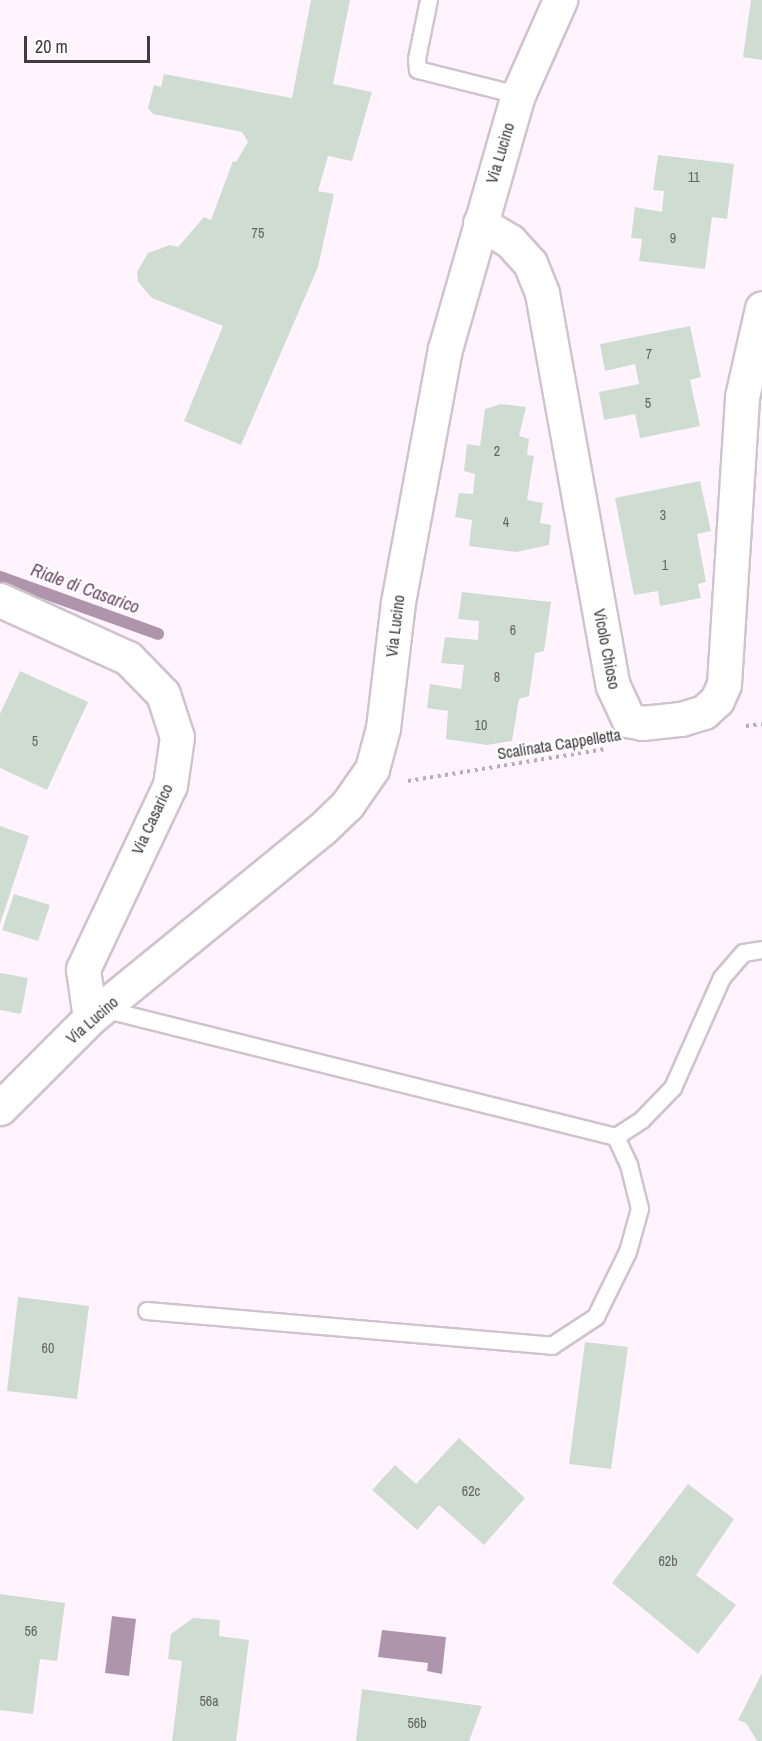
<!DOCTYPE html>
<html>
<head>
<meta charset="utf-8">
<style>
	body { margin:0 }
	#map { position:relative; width:762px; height:1741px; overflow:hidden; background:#fff4fd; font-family:"Archivo Narrow",sans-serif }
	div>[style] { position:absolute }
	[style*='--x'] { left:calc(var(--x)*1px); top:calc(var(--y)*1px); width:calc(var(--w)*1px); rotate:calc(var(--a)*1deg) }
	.water>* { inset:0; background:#af95ab }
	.stream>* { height:12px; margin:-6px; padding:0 6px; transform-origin:6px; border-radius:6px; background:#af95ab }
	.building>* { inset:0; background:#cfdcd1 }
	.path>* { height:4px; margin-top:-2px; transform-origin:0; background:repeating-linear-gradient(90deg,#b7aeb5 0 3px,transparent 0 7.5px) }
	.roads { filter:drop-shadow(2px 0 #d0c3ce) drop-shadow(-2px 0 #d0c3ce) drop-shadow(0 2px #d0c3ce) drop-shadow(0 -2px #d0c3ce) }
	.lane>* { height:16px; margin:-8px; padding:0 8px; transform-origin:8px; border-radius:8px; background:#fff }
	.street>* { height:33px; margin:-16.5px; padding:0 16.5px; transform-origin:16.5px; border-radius:16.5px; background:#fff }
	span { translate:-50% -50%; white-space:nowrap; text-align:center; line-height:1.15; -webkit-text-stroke:4.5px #fff; paint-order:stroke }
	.number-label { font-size:14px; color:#646364 }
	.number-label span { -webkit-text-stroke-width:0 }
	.street-label { font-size:16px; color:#403b3f }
	.water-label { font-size:18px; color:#6d4668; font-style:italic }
	.scale { position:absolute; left:24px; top:36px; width:126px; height:27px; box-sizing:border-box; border:3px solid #403b3f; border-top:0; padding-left:8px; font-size:18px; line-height:21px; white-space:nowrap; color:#403b3f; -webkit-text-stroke:4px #fff; paint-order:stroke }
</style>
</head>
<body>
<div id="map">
	<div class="water">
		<i style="clip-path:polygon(112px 1616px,136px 1619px,129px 1676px,105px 1673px)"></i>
		<i style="clip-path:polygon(382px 1630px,446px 1637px,442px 1674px,427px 1671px,428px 1663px,378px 1657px)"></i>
	</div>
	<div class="stream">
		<i style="--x:0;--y:577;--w:168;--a:19.8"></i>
	</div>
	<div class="building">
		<i style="clip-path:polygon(311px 0,350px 0,333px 84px,372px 92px,352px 161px,328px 156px,318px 191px,334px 194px,318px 267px,241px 445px,184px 421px,223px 326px,152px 298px,138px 282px,137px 272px,148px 253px,170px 245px,178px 247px,204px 217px,211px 220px,233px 161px,236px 162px,248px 142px,242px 132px,153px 114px,148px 108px,154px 85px,161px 87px,164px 74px,292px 98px)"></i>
		<i style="clip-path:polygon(751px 0,762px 0,762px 60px,743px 57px)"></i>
		<i style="clip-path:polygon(658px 155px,734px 164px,727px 219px,712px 217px,705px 269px,639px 261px,642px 239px,631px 238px,635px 207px,662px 212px,664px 191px,653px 190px)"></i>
		<i style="clip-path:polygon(690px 326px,701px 377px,690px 380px,700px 426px,640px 438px,635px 414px,604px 420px,599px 392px,639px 384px,635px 364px,605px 371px,600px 344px)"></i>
		<i style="clip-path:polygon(501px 404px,526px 407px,519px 436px,529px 439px,527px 455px,534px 456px,527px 500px,543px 503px,540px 523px,551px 525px,549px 545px,516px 552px,469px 546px,472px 520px,455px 517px,459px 493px,473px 494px,475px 474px,464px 471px,467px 444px,480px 446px,485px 409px)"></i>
		<i style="clip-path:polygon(700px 481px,711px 531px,697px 534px,706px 582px,698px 584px,701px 598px,660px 606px,658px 591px,634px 595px,615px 498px)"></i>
		<i style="clip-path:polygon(462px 592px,551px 602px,544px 651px,535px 653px,529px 696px,519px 699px,512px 741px,487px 745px,446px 739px,448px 711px,427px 708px,430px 684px,461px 689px,464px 665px,441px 663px,445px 637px,478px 640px,479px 621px,458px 619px)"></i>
		<i style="clip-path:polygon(20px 671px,88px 702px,47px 790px,0 768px,0 714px)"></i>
		<i style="clip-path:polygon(0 826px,29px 836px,0 924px)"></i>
		<i style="clip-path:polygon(14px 894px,50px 905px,38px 941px,2px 930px)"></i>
		<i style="clip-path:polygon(0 973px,28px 978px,21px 1014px,0 1010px)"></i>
		<i style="clip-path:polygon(18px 1297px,89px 1306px,77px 1399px,7px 1391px)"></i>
		<i style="clip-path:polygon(585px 1342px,628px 1347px,611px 1469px,569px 1464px)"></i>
		<i style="clip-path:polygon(459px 1438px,525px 1498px,484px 1545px,439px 1505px,417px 1530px,372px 1490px,395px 1465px,416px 1484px)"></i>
		<i style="clip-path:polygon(688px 1484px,734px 1519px,696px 1575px,736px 1605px,698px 1654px,612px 1583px)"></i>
		<i style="clip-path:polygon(0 1594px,65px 1603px,57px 1661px,40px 1659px,33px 1714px,0 1710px)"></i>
		<i style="clip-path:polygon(193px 1618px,220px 1620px,219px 1636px,249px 1640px,236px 1741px,172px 1741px,182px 1661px,168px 1659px,171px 1634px)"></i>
		<i style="clip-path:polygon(762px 1673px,762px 1741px,757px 1741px,746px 1723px,738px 1720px)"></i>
		<i style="clip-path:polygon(362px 1689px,482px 1706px,469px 1741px,356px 1741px)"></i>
	</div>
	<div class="path">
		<i style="--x:746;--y:726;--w:16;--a:-7"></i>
		<i style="--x:408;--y:781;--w:200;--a:-9.2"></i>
	</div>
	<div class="roads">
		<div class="lane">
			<i style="--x:429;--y:0;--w:60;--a:101.5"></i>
			<i style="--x:417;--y:59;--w:11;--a:85"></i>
			<i style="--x:418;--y:70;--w:103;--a:14"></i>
			<i style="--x:103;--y:1009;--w:529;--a:14.01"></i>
			<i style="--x:616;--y:1137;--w:31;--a:-33"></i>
			<i style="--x:642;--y:1120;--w:45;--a:-45.9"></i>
			<i style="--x:673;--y:1088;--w:120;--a:-66"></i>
			<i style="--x:722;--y:978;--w:33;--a:-49"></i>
			<i style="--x:744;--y:953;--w:18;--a:-9"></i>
			<i style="--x:147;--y:1311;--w:407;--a:4.9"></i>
			<i style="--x:552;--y:1346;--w:53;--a:-33.4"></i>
			<i style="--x:596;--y:1317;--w:72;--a:-63.8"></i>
			<i style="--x:628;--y:1252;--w:45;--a:-74.4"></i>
			<i style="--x:640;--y:1209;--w:45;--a:-104"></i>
			<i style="--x:629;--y:1165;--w:31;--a:-115"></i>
		</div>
		<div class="street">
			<i style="--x:480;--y:223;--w:35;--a:31"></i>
			<i style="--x:510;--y:241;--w:30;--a:48"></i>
			<i style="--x:530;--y:263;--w:32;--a:68"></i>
			<i style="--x:542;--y:293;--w:399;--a:79.8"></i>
			<i style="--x:613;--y:686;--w:38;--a:65"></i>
			<i style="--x:629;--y:720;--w:13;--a:13"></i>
			<i style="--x:642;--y:723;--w:39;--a:-6"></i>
			<i style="--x:681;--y:719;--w:24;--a:-17"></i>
			<i style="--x:704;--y:712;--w:18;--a:-43"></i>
			<i style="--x:717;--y:700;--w:17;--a:-66"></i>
			<i style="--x:724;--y:684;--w:288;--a:-86.4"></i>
			<i style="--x:742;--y:397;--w:91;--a:-77.3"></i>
			<i style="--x:0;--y:600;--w:141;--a:24.4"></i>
			<i style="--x:128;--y:658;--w:50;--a:45.8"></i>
			<i style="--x:163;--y:694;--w:45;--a:72"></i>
			<i style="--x:177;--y:737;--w:49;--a:98.3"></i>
			<i style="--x:170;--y:785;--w:204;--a:115.3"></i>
			<i style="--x:83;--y:969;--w:49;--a:81.9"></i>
			<i style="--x:0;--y:1108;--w:127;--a:-45"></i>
			<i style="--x:90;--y:1018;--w:299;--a:-39.2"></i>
			<i style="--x:322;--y:829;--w:35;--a:-44"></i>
			<i style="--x:347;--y:805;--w:44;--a:-55.2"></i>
			<i style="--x:372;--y:769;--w:42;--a:-75"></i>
			<i style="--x:383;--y:728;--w:127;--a:-83.2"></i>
			<i style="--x:398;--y:602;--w:257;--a:-79.5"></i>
			<i style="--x:445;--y:349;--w:264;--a:-74"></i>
			<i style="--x:518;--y:95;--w:104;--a:-66.1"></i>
		</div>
	</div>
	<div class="number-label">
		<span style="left:694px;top:177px">11</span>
		<span style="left:258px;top:233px">75</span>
		<span style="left:673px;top:238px">9</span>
		<span style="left:649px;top:354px">7</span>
		<span style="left:648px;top:403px">5</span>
		<span style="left:497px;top:451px">2</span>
		<span style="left:663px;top:515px">3</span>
		<span style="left:506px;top:522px">4</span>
		<span style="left:665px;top:565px">1</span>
		<span style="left:513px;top:630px">6</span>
		<span style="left:497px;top:677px">8</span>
		<span style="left:481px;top:725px">10</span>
		<span style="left:35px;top:741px">5</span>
		<span style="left:48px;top:1348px">60</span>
		<span style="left:471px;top:1491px">62c</span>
		<span style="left:668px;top:1561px">62b</span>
		<span style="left:31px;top:1631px">56</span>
		<span style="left:209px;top:1701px">56a</span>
		<span style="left:417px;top:1723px">56b</span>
	</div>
	<div class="street-label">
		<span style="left:500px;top:153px;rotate:-73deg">Via Lucino</span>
		<span style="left:395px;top:626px;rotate:-83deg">Via Lucino</span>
		<span style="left:607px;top:649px;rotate:79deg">Vicolo Chioso</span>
		<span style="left:559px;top:744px;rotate:-9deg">Scalinata Cappelletta</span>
		<span style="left:152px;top:819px;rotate:-65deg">Via Casarico</span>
		<span style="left:92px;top:1020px;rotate:-41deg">Via Lucino</span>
	</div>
	<div class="water-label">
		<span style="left:85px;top:589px;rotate:20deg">Riale di Casarico</span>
	</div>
	<div class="scale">20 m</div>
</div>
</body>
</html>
